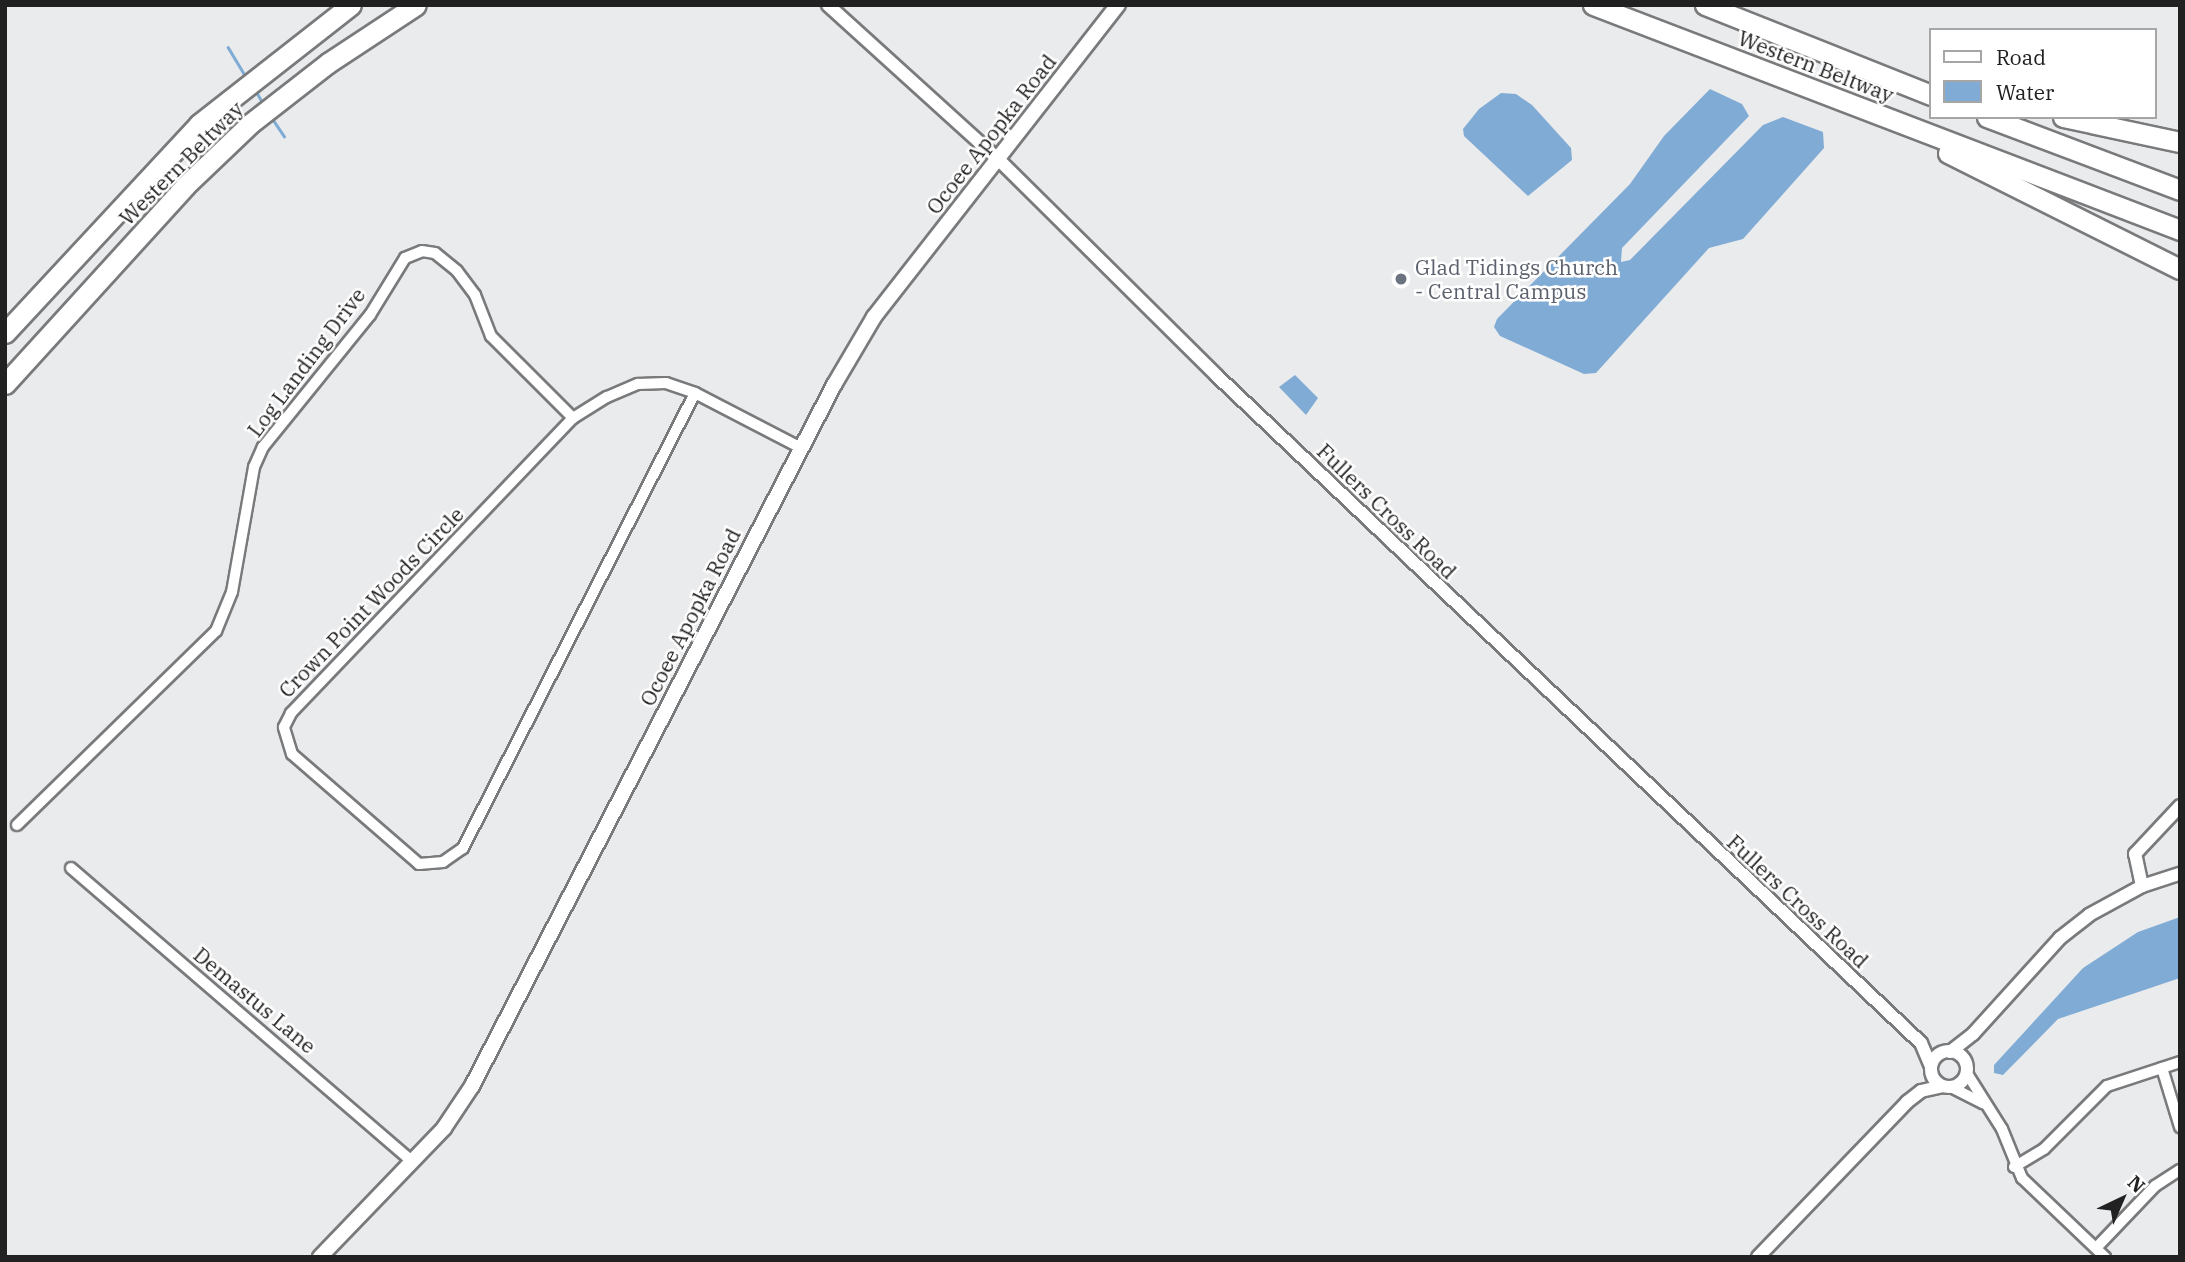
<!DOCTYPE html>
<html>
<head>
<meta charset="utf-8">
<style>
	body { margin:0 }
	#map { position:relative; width:2185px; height:1262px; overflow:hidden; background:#eaebed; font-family:"IBM Plex Serif",serif }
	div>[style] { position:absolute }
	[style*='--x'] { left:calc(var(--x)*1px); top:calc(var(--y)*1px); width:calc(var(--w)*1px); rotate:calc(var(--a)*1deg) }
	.water>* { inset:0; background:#80abd5 }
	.stream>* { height:2.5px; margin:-1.25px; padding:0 1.25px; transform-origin:1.25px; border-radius:1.25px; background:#80abd5 }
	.roads { filter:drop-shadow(2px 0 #797a7c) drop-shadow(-2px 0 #797a7c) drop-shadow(0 2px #797a7c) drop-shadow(0 -2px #797a7c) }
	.minor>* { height:10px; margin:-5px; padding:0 5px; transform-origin:5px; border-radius:5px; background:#fff }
	.tertiary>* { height:12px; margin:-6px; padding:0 6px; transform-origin:6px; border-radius:6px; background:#fff }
	.tertiary>.ring { margin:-6px; padding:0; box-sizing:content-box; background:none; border:12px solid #fff; border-radius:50% }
	.secondary>* { height:14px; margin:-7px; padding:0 7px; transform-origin:7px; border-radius:7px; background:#fff }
	.motorway>* { height:19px; margin:-9.5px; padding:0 9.5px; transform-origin:9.5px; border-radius:9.5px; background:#fff }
	.dots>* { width:19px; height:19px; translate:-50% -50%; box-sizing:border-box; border:4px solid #fff; border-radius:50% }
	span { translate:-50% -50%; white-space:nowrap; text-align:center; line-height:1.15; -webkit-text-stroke:5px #fff; paint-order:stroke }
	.street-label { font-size:21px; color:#212122 }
	.worship-label { font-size:21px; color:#5b616d }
	.left { translate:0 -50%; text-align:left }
	.frame { position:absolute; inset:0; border:7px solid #212122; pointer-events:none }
	.legend { position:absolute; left:1929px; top:28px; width:228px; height:91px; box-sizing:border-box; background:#fff; border:2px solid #a6a6a7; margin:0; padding:9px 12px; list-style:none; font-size:21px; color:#212122 }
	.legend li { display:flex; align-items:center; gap:14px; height:35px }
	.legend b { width:35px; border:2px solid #a6a6a7 }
	.north { position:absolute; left:2087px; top:1164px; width:70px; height:70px; -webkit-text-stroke:5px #fff; paint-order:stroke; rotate:44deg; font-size:19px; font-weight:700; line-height:28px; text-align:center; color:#212122 }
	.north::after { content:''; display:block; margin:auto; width:24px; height:32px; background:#212122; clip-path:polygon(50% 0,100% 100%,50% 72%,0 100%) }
</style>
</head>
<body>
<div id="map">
	<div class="water">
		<i style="clip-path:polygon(1710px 89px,1742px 104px,1749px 116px,1622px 248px,1621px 262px,1630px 260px,1763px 125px,1783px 117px,1823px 132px,1824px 148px,1743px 239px,1709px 248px,1596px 373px,1584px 374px,1500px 336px,1494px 327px,1497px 319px,1630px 184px,1664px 136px)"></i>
		<i style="clip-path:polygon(1501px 93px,1516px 94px,1532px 105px,1571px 148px,1572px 160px,1528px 196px,1464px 136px,1463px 129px,1479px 109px)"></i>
		<i style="clip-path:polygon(1295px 375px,1318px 398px,1306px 415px,1279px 387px)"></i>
		<i style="clip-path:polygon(2180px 917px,2180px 978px,2058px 1019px,2003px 1075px,1994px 1073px,1994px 1065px,2083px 968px,2138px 932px)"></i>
	</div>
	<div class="stream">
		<i style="--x:228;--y:47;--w:35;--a:59"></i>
		<i style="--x:256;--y:91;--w:14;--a:60"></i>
		<i style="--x:272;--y:118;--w:22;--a:56"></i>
	</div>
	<div class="roads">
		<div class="minor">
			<i style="--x:695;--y:393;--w:511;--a:117.02"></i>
			<i style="--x:463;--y:848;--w:24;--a:145"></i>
			<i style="--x:443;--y:862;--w:24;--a:175"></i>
			<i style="--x:419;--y:864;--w:168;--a:-139.1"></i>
			<i style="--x:292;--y:754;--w:28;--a:-107"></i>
			<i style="--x:284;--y:727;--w:16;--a:-63"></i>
			<i style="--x:291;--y:713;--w:408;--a:-46.3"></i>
			<i style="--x:573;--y:418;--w:40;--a:-32"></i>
			<i style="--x:607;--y:397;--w:34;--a:-23"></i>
			<i style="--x:638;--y:384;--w:28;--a:-2"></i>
			<i style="--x:666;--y:383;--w:31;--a:19"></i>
			<i style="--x:695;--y:393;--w:119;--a:27.4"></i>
			<i style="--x:17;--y:825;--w:278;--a:-44.3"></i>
			<i style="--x:216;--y:631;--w:42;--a:-67.7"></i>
			<i style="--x:232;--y:592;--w:127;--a:-80"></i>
			<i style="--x:254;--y:467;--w:22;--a:-66"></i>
			<i style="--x:263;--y:447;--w:170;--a:-51"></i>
			<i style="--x:370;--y:315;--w:67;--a:-58.4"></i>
			<i style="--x:405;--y:258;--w:18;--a:-22"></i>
			<i style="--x:422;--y:251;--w:13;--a:9"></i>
			<i style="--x:435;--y:253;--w:28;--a:39"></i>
			<i style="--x:457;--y:271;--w:30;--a:53"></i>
			<i style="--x:475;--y:295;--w:44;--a:68.7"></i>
			<i style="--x:491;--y:336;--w:116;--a:45"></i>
			<i style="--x:71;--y:868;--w:451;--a:40.7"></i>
			<i style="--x:2162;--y:1068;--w:62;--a:73"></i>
			<i style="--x:1966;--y:1072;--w:67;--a:57.7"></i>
			<i style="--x:2002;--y:1129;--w:53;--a:67.8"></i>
			<i style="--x:2022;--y:1178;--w:115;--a:43.6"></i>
			<i style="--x:1951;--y:1087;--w:36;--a:27"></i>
			<i style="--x:2014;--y:1167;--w:35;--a:-31"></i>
			<i style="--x:2044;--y:1149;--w:89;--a:-45"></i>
			<i style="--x:2107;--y:1086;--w:77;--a:-18.2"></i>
			<i style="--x:2096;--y:1248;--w:86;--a:-46.4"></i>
			<i style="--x:2155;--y:1186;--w:30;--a:-33"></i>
		</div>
		<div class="tertiary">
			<i style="--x:828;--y:5;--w:229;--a:42.2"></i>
			<i style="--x:998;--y:159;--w:307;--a:44.7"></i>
			<i style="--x:1216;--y:375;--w:971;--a:43.46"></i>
			<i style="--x:1921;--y:1043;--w:26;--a:67"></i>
			<i style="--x:2142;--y:886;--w:33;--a:-102"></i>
			<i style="--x:2135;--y:854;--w:66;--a:-46.8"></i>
			<i class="ring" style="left:1931px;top:1051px;width:24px;height:24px"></i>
			<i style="--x:1950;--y:1052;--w:29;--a:-38"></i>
			<i style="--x:1973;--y:1034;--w:130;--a:-47.8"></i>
			<i style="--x:2060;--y:938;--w:37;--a:-38"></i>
			<i style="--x:2089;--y:915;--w:60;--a:-28.7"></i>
			<i style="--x:2142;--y:886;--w:40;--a:-18"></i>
			<i style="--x:1758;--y:1257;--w:215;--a:-46.1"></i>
			<i style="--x:1907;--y:1102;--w:18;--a:-38"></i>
			<i style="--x:1921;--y:1091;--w:22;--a:-13"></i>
		</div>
		<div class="secondary">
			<i style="--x:320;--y:1257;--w:179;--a:-46.1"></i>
			<i style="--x:444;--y:1128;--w:50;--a:-56.3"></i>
			<i style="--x:472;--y:1086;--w:789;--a:-62.69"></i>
			<i style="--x:834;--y:385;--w:79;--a:-59.5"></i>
			<i style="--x:874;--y:317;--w:396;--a:-52"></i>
		</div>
		<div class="motorway">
			<i style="--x:1593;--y:5;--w:629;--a:20.97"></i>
			<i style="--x:1705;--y:5;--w:243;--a:21.7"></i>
			<i style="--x:1987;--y:117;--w:206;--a:20.7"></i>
			<i style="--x:2063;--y:117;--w:120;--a:12.1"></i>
			<i style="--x:1948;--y:153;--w:259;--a:26.6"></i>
			<i style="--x:5;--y:333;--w:285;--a:-47.1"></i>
			<i style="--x:199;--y:124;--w:193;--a:-38.1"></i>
			<i style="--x:5;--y:384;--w:268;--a:-47.7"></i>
			<i style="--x:185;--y:186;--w:91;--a:-43.7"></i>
			<i style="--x:251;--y:123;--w:98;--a:-37.9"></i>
			<i style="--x:328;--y:63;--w:105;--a:-33.4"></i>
		</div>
	</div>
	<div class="dots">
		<i style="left:1401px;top:279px;background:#6b7280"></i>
	</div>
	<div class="street-label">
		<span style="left:1816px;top:66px;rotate:21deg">Western Beltway</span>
		<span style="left:991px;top:134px;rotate:-52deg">Ocoee Apopka Road</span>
		<span style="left:181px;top:163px;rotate:-45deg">Western Beltway</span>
		<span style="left:306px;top:362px;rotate:-53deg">Log Landing Drive</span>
		<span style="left:1387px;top:511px;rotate:44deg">Fullers Cross Road</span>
		<span style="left:371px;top:602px;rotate:-46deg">Crown Point Woods Circle</span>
		<span style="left:690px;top:617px;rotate:-63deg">Ocoee Apopka Road</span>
		<span style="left:1798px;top:901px;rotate:43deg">Fullers Cross Road</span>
		<span style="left:255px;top:1000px;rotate:40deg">Demastus Lane</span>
	</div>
	<div class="worship-label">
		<span class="left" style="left:1415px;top:279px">Glad Tidings Church<br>- Central Campus</span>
	</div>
	<div class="frame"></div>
	<ul class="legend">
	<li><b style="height:9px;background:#fff"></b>Road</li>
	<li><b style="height:19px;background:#80abd5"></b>Water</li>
	</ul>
	<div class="north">N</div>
</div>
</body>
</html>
